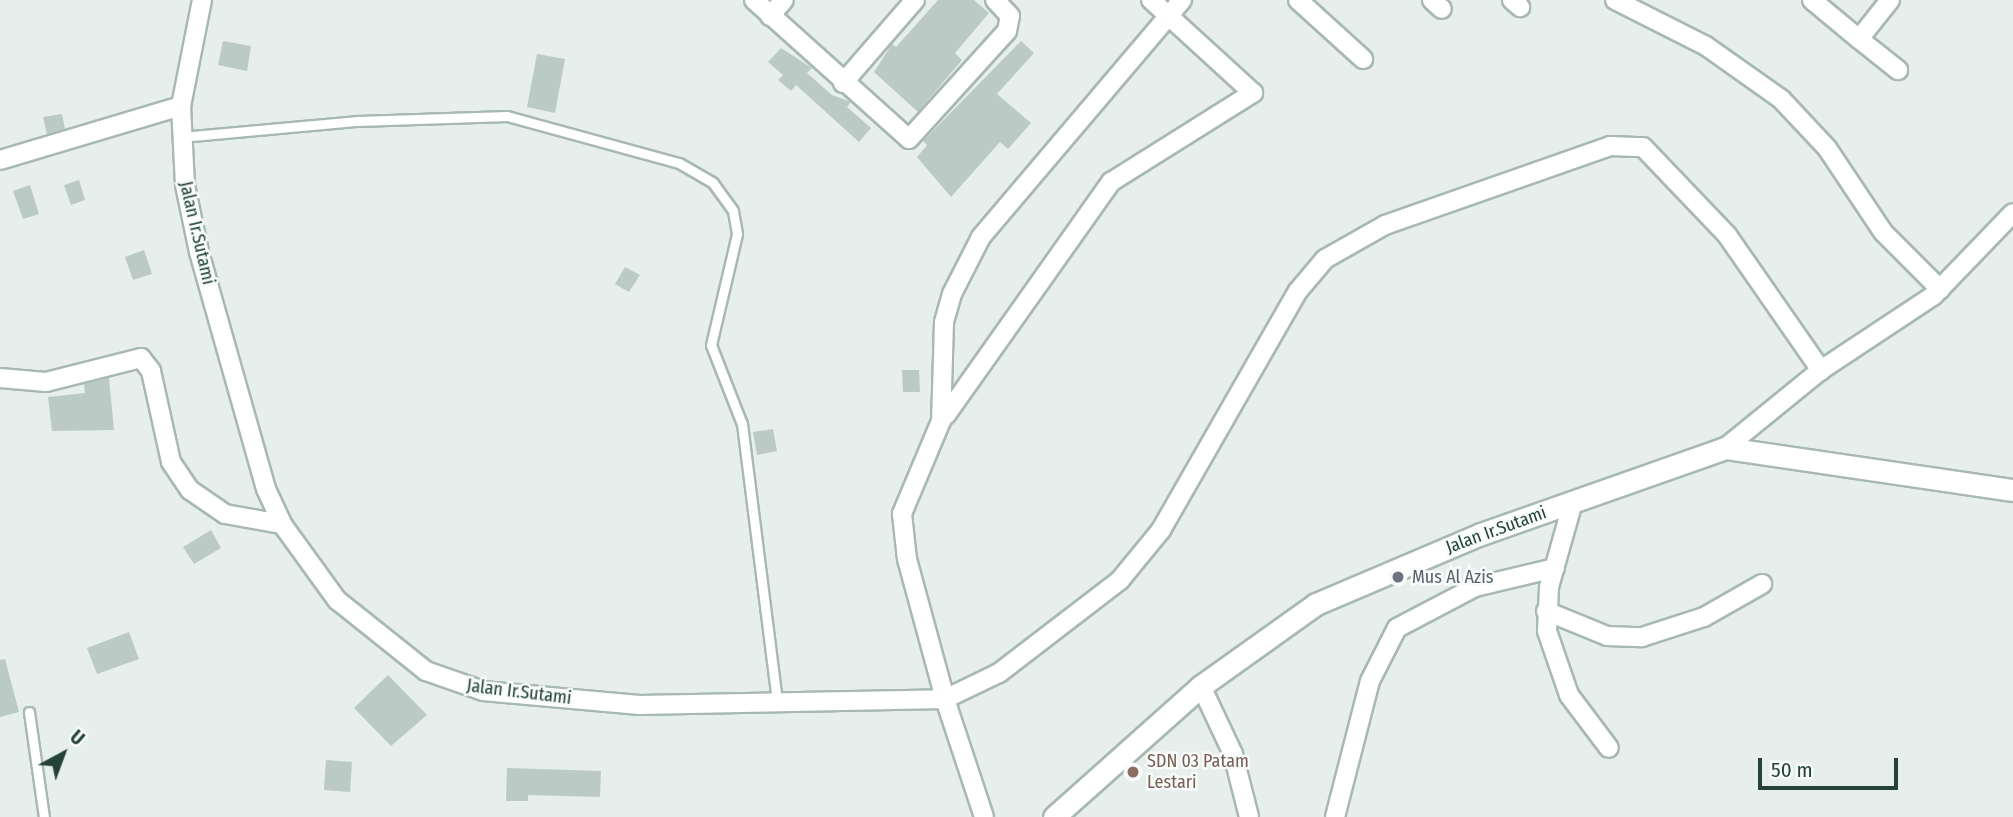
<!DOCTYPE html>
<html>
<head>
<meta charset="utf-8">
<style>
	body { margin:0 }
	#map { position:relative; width:2013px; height:817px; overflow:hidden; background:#e6efeb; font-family:"Fira Sans Condensed",sans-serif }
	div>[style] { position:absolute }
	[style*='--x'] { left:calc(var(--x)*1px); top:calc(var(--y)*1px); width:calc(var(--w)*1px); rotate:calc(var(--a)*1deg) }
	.building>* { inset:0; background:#bbcac4 }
	.roads { filter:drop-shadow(2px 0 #a8b8b2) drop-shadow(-2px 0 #a8b8b2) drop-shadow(0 2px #a8b8b2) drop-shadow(0 -2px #a8b8b2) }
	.lane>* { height:9px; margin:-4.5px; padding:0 4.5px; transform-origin:4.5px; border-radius:4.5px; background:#fff }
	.street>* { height:18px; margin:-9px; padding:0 9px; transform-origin:9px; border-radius:9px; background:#fff }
	.secondary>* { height:21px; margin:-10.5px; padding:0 10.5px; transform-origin:10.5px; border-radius:10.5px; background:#fff }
	.dots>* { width:19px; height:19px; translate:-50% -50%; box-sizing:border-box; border:4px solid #f7fbf9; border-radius:50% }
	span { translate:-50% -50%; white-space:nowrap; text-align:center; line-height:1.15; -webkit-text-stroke:5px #f7fbf9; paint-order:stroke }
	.street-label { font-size:18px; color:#24423a }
	.worship-label { font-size:18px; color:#5b616d }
	.left { translate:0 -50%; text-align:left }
	.education-label { font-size:18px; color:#785e54 }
	.north { position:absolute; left:28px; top:719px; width:70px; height:70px; -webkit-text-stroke:5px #f7fbf9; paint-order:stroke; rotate:41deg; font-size:19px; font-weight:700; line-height:28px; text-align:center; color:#24423a }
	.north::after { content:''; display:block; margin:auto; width:24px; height:32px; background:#24423a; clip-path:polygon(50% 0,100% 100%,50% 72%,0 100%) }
	.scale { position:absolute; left:1758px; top:758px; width:140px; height:32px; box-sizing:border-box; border:4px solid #24423a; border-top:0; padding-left:9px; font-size:21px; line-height:24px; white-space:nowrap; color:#24423a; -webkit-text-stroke:5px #f7fbf9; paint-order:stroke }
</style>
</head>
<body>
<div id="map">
	<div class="building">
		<i style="clip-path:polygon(938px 0,974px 0,989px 13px,955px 53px,962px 60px,918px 112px,874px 72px,892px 44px,896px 47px)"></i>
		<i style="clip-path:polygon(223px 41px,251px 46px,247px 71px,218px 65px)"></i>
		<i style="clip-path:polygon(1021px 41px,1034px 53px,997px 94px,1031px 123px,1008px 149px,1000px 142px,951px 197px,917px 157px,927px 145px,923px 141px)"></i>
		<i style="clip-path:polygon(781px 48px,812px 68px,807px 73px,832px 95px,851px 102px,847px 107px,871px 128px,859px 142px,796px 85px,791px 91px,778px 80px,783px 75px,768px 62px)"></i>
		<i style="clip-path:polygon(537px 54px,565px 59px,555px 113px,527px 107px)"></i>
		<i style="clip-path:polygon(62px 114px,65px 129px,47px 134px,43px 117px)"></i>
		<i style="clip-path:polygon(79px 180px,85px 200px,71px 205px,64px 185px)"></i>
		<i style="clip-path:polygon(30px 185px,39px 214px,23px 219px,13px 191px)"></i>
		<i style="clip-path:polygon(144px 250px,152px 274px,133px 280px,125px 257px)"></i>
		<i style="clip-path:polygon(625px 267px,640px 275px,629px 292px,615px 284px)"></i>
		<i style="clip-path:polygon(902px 370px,919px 370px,920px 392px,903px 392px)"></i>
		<i style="clip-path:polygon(109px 378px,114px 430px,52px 431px,48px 397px,85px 393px,84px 384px)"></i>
		<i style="clip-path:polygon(773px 429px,777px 451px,757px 455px,753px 432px)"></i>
		<i style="clip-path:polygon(211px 530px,221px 548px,194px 564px,183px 547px)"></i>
		<i style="clip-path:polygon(129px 632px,139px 659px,97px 674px,87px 648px)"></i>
		<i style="clip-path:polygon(5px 659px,19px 712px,0 717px,0 660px)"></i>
		<i style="clip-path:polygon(388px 675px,427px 715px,391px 746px,354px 708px)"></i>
		<i style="clip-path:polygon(326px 760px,352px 762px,350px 792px,324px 790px)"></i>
		<i style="clip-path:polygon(507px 768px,601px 771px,600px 797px,528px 795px,528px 801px,506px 801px)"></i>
	</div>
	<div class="roads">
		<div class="lane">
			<i style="--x:181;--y:137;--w:178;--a:-5.2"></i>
			<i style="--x:358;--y:121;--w:149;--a:-1.9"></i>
			<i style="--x:507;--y:116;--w:178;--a:15.3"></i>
			<i style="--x:679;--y:163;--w:39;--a:30"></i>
			<i style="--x:713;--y:183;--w:34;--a:54"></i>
			<i style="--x:733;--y:211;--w:23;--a:80"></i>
			<i style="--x:737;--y:234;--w:114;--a:103.2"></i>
			<i style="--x:711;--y:345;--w:85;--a:68.6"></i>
			<i style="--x:742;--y:424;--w:281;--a:82.8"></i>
			<i style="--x:29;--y:712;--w:106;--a:81.9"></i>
		</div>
		<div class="street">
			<i style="--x:202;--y:0;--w:108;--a:101.2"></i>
			<i style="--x:181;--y:106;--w:79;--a:87.1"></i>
			<i style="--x:185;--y:185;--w:68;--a:78.2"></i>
			<i style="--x:199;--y:252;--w:246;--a:74.2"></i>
			<i style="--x:266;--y:489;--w:38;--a:65"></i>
			<i style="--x:282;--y:524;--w:94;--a:54.1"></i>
			<i style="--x:337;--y:600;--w:114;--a:38.6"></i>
			<i style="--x:426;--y:671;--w:60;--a:19.3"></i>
			<i style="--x:483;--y:691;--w:157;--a:5.1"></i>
			<i style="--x:639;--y:705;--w:306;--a:-1.1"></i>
			<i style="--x:945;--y:699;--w:124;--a:71.7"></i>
			<i style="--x:754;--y:0;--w:208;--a:41.9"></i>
			<i style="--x:909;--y:139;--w:146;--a:-47.8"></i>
			<i style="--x:1007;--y:31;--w:15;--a:-79"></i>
			<i style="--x:1010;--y:16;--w:22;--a:-133"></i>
			<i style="--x:1182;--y:0;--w:311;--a:130.3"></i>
			<i style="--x:981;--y:237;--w:64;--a:117"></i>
			<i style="--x:952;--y:294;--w:29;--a:106"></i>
			<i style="--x:944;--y:322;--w:99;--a:91.7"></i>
			<i style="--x:941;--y:421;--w:101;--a:112.8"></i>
			<i style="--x:902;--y:514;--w:45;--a:83.7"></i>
			<i style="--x:907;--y:559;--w:145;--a:74.8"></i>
			<i style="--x:945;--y:699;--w:60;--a:-25.7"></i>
			<i style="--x:999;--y:673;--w:153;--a:-37.5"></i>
			<i style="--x:1120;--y:580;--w:65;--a:-50.6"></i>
			<i style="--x:1161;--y:530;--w:275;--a:-60.2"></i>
			<i style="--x:1298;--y:291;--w:42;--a:-49.8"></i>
			<i style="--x:1325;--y:259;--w:69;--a:-29.5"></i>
			<i style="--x:1385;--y:225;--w:238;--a:-19.3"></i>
			<i style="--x:1610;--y:146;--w:33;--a:2"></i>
			<i style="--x:1643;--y:147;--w:122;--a:46.3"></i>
			<i style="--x:1727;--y:235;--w:165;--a:55.2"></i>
			<i style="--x:1298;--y:0;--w:88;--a:42.2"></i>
			<i style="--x:1432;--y:0;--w:13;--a:42"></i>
			<i style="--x:1512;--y:0;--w:11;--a:41"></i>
			<i style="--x:1615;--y:0;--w:102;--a:26.8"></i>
			<i style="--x:1706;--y:46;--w:92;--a:35.2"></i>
			<i style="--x:1781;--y:99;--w:67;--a:46.8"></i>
			<i style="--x:1827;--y:148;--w:101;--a:56.3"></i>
			<i style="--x:1883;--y:232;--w:81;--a:45"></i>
			<i style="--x:1812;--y:0;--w:61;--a:39.7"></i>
			<i style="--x:1859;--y:39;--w:50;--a:-51.5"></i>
			<i style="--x:770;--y:16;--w:21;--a:-49"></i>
			<i style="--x:1859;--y:39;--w:50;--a:38.5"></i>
			<i style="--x:843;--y:83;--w:110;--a:-49.1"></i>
			<i style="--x:0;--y:160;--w:189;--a:-16.6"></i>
			<i style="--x:0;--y:378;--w:46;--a:5"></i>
			<i style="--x:46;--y:382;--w:98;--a:-14.2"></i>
			<i style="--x:141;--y:358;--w:16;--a:52"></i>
			<i style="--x:151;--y:371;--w:93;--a:77.6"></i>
			<i style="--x:171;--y:462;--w:34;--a:56"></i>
			<i style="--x:190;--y:490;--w:42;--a:34.4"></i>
			<i style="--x:225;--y:514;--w:58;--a:10"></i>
			<i style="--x:946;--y:415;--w:286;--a:-54.7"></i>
			<i style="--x:1111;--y:182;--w:168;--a:-32.1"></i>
			<i style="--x:1253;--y:93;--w:138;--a:-137.6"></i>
			<i style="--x:1725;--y:448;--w:124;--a:-39.1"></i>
			<i style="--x:1821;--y:370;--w:134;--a:-33.5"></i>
			<i style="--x:1933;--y:296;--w:115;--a:-46.1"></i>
			<i style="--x:1573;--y:502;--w:88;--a:105.8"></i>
			<i style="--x:1549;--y:587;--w:44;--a:92.6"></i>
			<i style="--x:1547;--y:631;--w:68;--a:71"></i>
			<i style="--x:1569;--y:695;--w:66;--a:53"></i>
			<i style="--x:1546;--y:611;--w:66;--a:22.3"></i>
			<i style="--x:1607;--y:636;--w:35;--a:2"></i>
			<i style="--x:1642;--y:637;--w:65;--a:-17.9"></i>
			<i style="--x:1704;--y:617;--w:67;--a:-29.6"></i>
			<i style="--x:1201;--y:686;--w:75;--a:64.8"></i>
			<i style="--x:1233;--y:754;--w:65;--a:75.7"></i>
			<i style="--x:1335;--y:817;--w:140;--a:-75.6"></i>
			<i style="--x:1370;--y:681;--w:59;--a:-63"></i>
			<i style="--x:1397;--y:628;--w:88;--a:-27.7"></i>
			<i style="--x:1475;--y:587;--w:82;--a:-13.4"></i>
		</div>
		<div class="secondary">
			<i style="--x:1054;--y:817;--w:197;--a:-41.7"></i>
			<i style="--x:1201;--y:686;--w:141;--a:-35.5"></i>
			<i style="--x:1316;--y:604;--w:179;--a:-23"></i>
			<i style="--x:1481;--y:534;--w:259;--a:-19.4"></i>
			<i style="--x:1725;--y:448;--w:291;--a:8.3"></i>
		</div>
	</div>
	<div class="dots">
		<i style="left:1398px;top:577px;background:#6b7280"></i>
		<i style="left:1133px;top:772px;background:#8d6e63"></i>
	</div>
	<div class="street-label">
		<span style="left:197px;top:233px;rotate:77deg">Jalan Ir.Sutami</span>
		<span style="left:1496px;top:530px;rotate:-20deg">Jalan Ir.Sutami</span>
		<span style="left:519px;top:692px;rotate:7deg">Jalan Ir.Sutami</span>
	</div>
	<div class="worship-label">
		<span class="left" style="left:1412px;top:577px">Mus Al Azis</span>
	</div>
	<div class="education-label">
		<span class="left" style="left:1147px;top:772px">SDN 03 Patam<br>Lestari</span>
	</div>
	<div class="north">U</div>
	<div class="scale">50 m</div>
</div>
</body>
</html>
